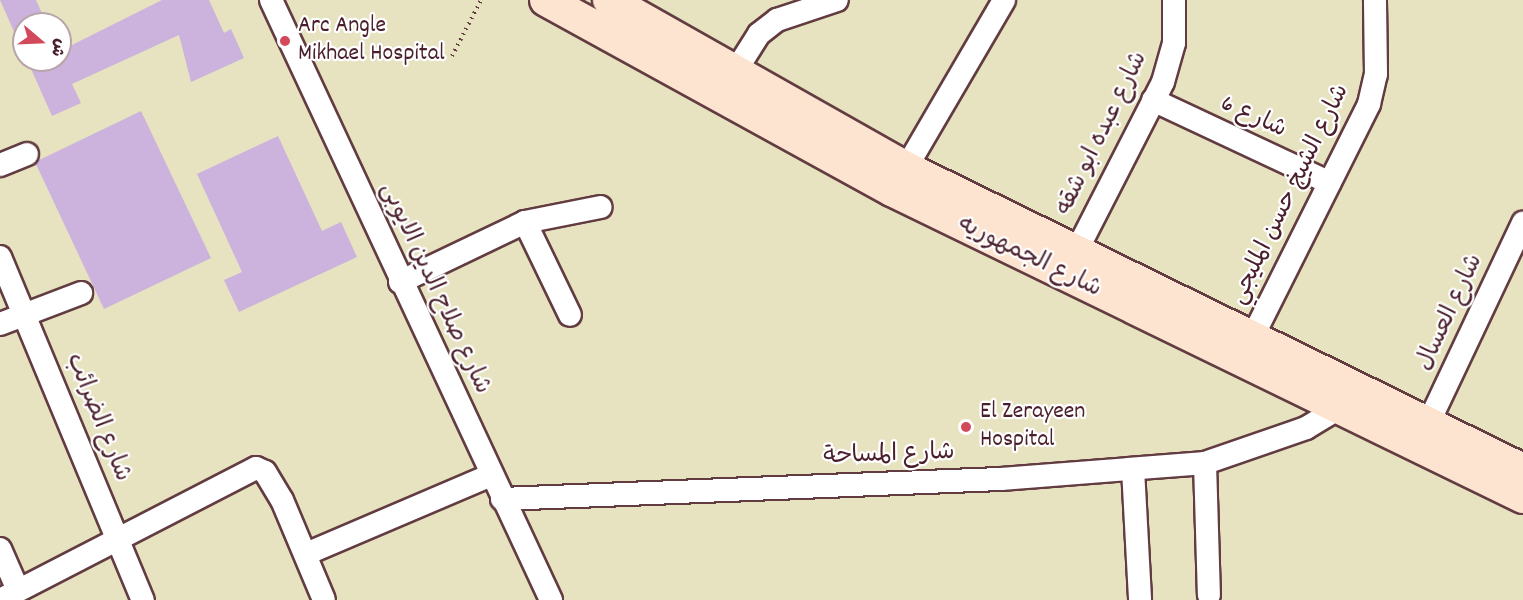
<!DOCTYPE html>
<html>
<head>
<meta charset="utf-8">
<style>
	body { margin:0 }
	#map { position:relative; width:1523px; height:600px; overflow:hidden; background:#e7e2c0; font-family:Dekko,"Playpen Sans Arabic",sans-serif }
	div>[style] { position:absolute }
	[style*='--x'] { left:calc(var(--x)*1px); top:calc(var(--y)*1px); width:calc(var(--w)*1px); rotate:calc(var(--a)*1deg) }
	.building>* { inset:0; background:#ccb3dd }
	.path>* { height:4px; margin-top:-2px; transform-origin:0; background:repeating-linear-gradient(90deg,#623c41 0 1.5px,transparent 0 6px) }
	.roads { filter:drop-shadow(2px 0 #623c41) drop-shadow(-2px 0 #623c41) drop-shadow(0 2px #623c41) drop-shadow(0 -2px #623c41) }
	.street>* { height:22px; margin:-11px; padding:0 11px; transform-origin:11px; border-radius:11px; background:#fff }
	.secondary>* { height:32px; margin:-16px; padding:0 16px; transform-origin:16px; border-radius:16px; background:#fde4d0 }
	.dots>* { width:16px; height:16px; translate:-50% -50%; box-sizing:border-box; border:3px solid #fff; border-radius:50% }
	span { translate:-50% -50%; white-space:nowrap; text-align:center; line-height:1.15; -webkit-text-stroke:4.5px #fff; paint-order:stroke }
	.poi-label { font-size:24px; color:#4a1f2b }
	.left { translate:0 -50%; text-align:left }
	.street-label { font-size:24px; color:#4a1f2b }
	.north { position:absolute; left:12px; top:12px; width:60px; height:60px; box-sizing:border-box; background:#fff; border:2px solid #b7a5aa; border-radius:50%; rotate:109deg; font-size:16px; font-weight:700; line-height:24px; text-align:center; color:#4a1f2b }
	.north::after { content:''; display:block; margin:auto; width:21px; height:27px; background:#d1495b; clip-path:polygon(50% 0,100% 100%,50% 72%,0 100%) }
</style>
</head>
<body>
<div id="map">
	<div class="building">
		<i style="clip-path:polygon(0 0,36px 0,47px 24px,24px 24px,24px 54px)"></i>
		<i style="clip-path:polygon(162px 0,209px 0,224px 33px,231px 29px,244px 58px,191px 82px,179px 35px,72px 84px,81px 103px,52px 116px,27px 60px,60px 60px,60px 51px)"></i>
		<i style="clip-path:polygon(141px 111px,211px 258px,104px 309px,35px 162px)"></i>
		<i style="clip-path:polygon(278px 136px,322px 231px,341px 222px,357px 257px,239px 312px,224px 280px,242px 272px,197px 174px)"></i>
	</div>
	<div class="path">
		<i style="--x:452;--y:56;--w:63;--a:-62.6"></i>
	</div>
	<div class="roads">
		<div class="street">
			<i style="--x:271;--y:0;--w:662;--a:64.98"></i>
			<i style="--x:735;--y:72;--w:45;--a:-57.7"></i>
			<i style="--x:759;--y:34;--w:23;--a:-38"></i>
			<i style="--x:777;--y:20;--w:63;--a:-18.4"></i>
			<i style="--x:1153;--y:100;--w:195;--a:25.1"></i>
			<i style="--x:0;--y:165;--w:29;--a:-22"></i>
			<i style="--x:906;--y:168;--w:194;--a:-59.7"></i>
			<i style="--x:525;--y:222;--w:103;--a:64.2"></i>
			<i style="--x:1075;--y:254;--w:193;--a:-62.9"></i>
			<i style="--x:1163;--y:82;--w:41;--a:-74.2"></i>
			<i style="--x:1174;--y:43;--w:43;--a:-90"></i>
			<i style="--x:0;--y:257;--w:372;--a:67.4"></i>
			<i style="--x:400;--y:282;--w:139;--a:-25.6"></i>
			<i style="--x:525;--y:222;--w:77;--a:-11.2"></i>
			<i style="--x:0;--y:324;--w:87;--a:-20.9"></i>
			<i style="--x:1251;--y:340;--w:264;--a:-63.4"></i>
			<i style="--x:1369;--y:104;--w:31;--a:-77"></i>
			<i style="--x:1376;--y:74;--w:74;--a:-90.8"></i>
			<i style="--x:1427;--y:426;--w:225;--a:-64.7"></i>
			<i style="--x:1205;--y:463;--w:132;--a:88.3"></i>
			<i style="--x:1133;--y:469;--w:131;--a:86.9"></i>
			<i style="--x:502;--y:499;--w:499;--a:-2.3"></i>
			<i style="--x:1001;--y:479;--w:205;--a:-4.5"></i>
			<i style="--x:1205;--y:463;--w:107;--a:-19.1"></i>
			<i style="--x:1306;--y:428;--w:37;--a:-31"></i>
			<i style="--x:1338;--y:409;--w:15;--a:-62"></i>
			<i style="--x:0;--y:549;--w:45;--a:66.3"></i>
			<i style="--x:306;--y:554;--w:201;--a:-23.1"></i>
			<i style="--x:0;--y:600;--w:288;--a:-27.3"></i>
			<i style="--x:256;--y:468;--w:10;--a:24"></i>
			<i style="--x:265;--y:472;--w:33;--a:59"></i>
			<i style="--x:282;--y:500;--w:108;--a:67.2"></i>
		</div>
		<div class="secondary">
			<i style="--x:546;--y:0;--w:395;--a:28.8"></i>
			<i style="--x:892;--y:190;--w:702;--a:25.94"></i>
			<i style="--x:609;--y:0;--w:341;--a:29.5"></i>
			<i style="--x:906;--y:168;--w:687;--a:26.08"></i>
		</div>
	</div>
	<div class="dots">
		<i style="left:285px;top:41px;background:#d1495b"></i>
		<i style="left:966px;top:427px;background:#d1495b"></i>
	</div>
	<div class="poi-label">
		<span class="left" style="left:298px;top:41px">Arc Angle<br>Mikhael Hospital</span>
		<span class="left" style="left:980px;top:427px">El Zerayeen<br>Hospital</span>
	</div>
	<div class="street-label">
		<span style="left:1253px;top:118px;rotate:25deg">شارع 6</span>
		<span style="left:1103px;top:134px;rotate:-64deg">شارع عبده ابو شقه</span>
		<span style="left:1291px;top:195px;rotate:-64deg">شارع الشيخ حسن المليجي</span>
		<span style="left:1029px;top:258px;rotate:26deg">شارع الجمهوريه</span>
		<span style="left:434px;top:289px;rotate:65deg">شارع صلاح الدين الايوبى</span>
		<span style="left:1451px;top:313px;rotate:-65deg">شارع العسال</span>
		<span style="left:97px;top:418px;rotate:68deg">شارع الضرائب</span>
		<span style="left:889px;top:456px;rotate:-2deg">شارع المساحة</span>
	</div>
	<div class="north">ش</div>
</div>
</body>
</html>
